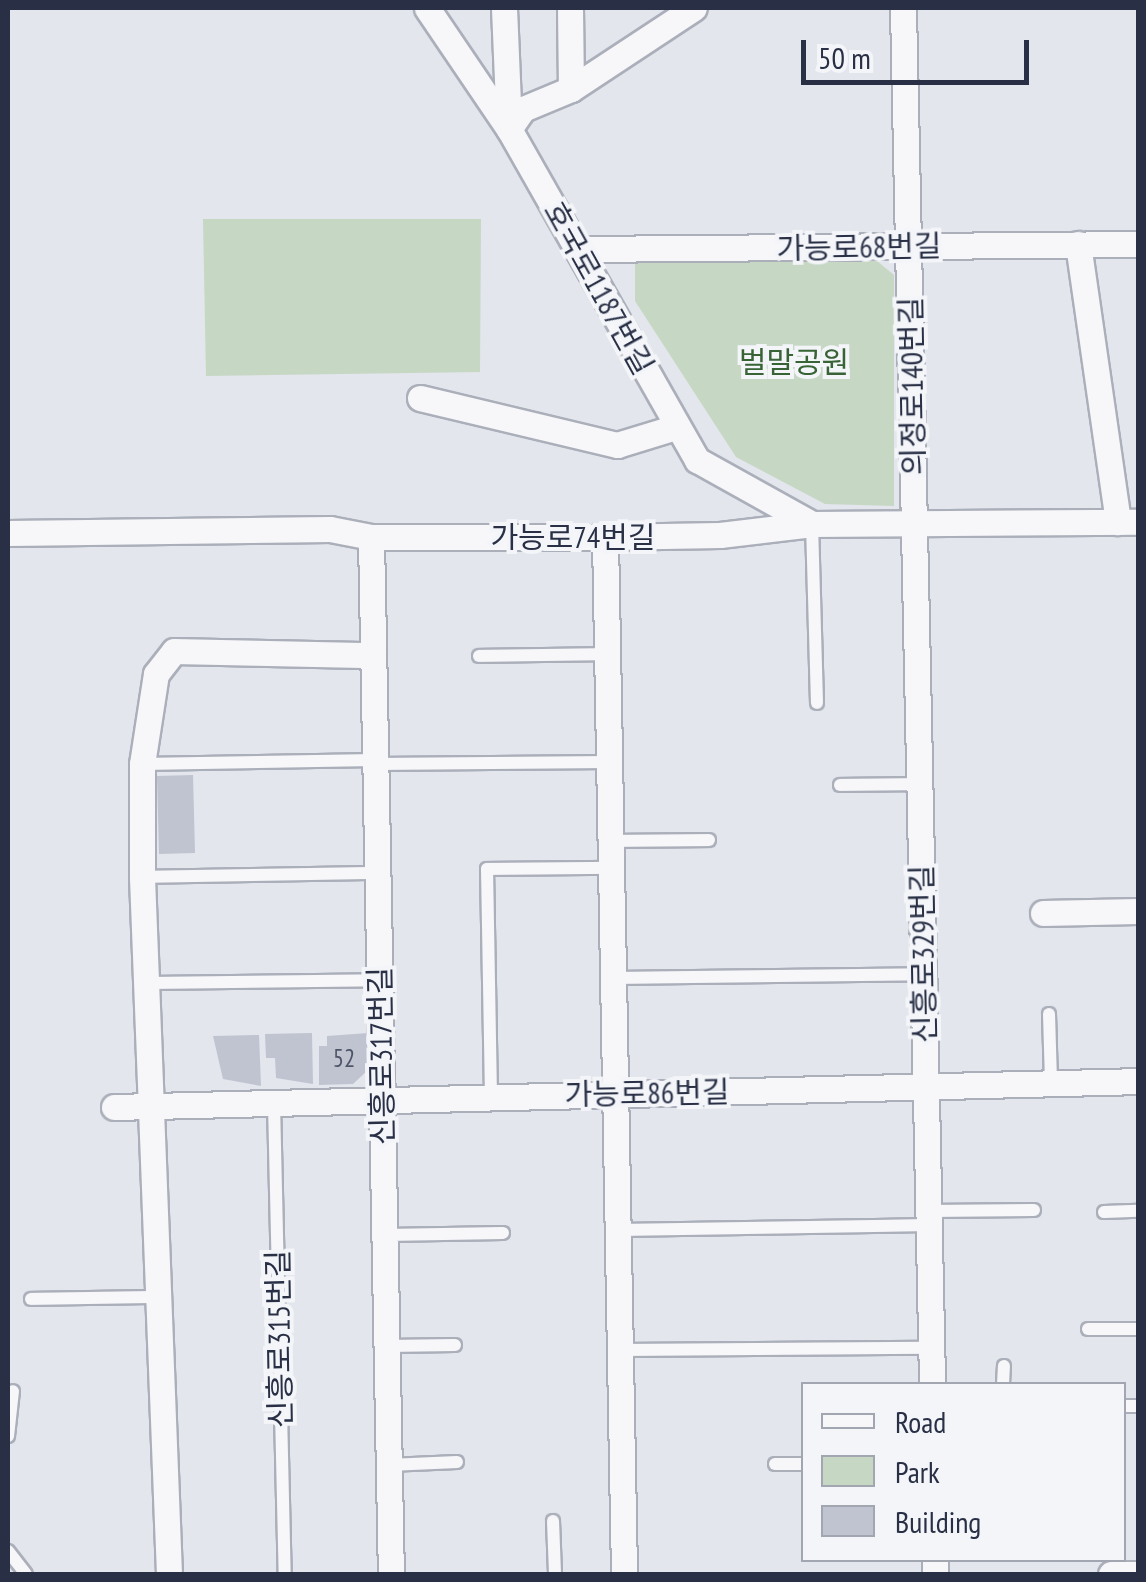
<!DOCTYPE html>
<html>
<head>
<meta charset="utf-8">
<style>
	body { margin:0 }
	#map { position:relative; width:1146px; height:1582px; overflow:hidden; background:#e3e6ec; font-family:"PT Sans Narrow","Noto Sans KR",sans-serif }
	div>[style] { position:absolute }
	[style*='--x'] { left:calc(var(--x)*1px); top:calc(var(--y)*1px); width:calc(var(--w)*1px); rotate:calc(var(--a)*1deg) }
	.green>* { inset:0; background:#c6d7c4 }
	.building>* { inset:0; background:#c0c4d0 }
	.roads { filter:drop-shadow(2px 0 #abafba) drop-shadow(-2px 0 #abafba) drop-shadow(0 2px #abafba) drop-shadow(0 -2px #abafba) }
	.service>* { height:12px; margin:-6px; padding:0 6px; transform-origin:6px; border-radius:6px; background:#f7f7fa }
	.minor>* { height:25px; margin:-12.5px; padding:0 12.5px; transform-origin:12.5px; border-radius:12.5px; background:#f7f7fa }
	span { translate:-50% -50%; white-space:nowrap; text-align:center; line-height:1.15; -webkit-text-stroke:8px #f3f5f9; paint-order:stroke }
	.number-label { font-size:25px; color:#4f5568 }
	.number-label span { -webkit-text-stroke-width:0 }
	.street-label { font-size:30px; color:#293046 }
	.park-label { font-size:30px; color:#386335 }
	.frame { position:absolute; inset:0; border:10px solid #293046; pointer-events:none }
	.legend { position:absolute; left:801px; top:1382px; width:325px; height:180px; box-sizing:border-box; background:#f3f5f9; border:2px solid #a2a6b1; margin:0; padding:12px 18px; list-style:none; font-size:30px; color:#293046 }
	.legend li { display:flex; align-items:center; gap:20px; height:50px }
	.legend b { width:50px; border:2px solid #a2a6b1 }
	.scale { position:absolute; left:801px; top:40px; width:228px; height:45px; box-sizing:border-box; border:5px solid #293046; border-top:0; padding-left:12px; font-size:30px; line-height:35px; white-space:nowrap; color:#293046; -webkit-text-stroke:8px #f3f5f9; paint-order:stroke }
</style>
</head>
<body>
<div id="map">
	<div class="green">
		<i style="clip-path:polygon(203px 219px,481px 219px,480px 372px,206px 376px)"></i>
		<i style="clip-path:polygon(877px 261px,894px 275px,894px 506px,825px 504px,736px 457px,635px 301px,635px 262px)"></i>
	</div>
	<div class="building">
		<i style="clip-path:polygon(193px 775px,195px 853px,159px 854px,157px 776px)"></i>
		<i style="clip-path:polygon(312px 1033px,313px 1084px,276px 1078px,275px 1058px,266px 1058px,265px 1034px)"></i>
		<i style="clip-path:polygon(368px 1033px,369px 1069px,353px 1084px,319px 1085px,319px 1046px,327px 1046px,327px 1036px)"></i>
		<i style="clip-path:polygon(259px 1035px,261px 1086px,223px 1079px,213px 1036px)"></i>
	</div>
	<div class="roads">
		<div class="service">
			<i style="--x:812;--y:524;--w:179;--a:88.4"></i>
			<i style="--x:479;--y:656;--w:128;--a:-0.9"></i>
			<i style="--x:142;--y:764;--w:233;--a:-1"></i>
			<i style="--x:375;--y:764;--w:234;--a:-0.5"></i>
			<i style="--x:840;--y:785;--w:80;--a:-0.7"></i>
			<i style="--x:611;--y:841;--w:98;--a:-0.6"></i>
			<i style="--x:142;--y:877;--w:235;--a:-1"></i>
			<i style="--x:613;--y:978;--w:310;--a:-0.7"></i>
			<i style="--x:148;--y:983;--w:231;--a:-0.7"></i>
			<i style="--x:1049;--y:1014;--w:69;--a:88.3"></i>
			<i style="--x:491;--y:1097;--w:228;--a:-91"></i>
			<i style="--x:487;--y:869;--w:124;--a:-0.5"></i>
			<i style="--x:274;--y:1103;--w:471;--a:88.7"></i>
			<i style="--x:928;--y:1211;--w:106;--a:-0.5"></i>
			<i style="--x:1104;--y:1212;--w:34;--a:-2"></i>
			<i style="--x:618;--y:1230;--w:311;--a:-0.9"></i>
			<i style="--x:385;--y:1235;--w:118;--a:-1"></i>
			<i style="--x:31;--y:1299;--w:130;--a:-0.9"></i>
			<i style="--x:1088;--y:1329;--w:50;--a:0"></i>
			<i style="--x:387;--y:1346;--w:68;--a:-0.8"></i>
			<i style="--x:620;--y:1350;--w:311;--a:-0.4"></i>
			<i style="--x:1003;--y:1384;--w:18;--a:-87"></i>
			<i style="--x:1124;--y:1406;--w:14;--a:0"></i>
			<i style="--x:8;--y:1436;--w:45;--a:-83.7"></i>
			<i style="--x:775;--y:1464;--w:29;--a:0"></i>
			<i style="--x:389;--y:1465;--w:68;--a:-2.5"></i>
			<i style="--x:553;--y:1521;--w:53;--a:87.8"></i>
			<i style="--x:8;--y:1551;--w:29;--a:52"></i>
		</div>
		<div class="minor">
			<i style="--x:427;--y:8;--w:146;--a:55.9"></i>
			<i style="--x:509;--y:129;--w:381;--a:60.4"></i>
			<i style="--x:697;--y:460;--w:132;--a:29.1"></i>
			<i style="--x:504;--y:8;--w:119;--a:87.6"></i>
			<i style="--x:570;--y:8;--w:81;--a:89.3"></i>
			<i style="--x:903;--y:8;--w:1376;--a:88.79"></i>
			<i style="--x:509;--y:129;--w:24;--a:-55"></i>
			<i style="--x:523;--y:109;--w:52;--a:-22.6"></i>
			<i style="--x:571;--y:89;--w:147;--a:-33.4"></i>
			<i style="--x:1078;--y:244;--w:281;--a:81.8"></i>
			<i style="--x:580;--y:249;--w:558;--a:-0.51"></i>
			<i style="--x:420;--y:398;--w:203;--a:13.4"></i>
			<i style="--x:617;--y:445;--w:62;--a:-17"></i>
			<i style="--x:8;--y:533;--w:322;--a:-0.7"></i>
			<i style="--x:330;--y:529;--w:42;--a:11"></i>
			<i style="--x:371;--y:537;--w:234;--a:0"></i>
			<i style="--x:605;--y:537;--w:115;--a:-1"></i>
			<i style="--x:720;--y:535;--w:93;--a:-6.8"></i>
			<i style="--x:812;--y:524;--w:326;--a:-0.4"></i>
			<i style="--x:371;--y:537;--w:1037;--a:88.9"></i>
			<i style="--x:605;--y:537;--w:1037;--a:88.95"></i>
			<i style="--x:1043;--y:913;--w:95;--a:-1.2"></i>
			<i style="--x:114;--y:1107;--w:1024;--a:-1.45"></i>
			<i style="--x:935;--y:1560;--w:14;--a:90"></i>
			<i style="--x:169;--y:1574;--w:698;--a:-92.22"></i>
			<i style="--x:142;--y:877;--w:113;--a:-90"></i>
			<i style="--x:142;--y:764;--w:91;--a:-81.2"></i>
			<i style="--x:156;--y:674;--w:29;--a:-52"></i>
			<i style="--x:174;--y:651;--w:199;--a:1.2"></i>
			<i style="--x:1111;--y:1574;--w:27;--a:0"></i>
		</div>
	</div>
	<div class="number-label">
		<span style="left:344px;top:1058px">52</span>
	</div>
	<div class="street-label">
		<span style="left:859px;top:247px;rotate:-1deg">가능로68번길</span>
		<span style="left:599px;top:288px;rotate:61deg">호국로1187번길</span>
		<span style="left:912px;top:386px;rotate:-91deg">의정로140번길</span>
		<span style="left:573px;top:537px">가능로74번길</span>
		<span style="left:923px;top:954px;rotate:-91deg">신흥로329번길</span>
		<span style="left:381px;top:1056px;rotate:-91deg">신흥로317번길</span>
		<span style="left:647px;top:1093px;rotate:-1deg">가능로86번길</span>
		<span style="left:279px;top:1339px;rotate:-91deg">신흥로315번길</span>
	</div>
	<div class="park-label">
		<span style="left:794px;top:362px">벌말공원</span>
	</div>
	<div class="frame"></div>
	<ul class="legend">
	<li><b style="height:12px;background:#f7f7fa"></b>Road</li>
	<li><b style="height:28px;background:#c6d7c4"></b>Park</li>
	<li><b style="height:28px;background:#c0c4d0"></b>Building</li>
	</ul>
	<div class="scale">50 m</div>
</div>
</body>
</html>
